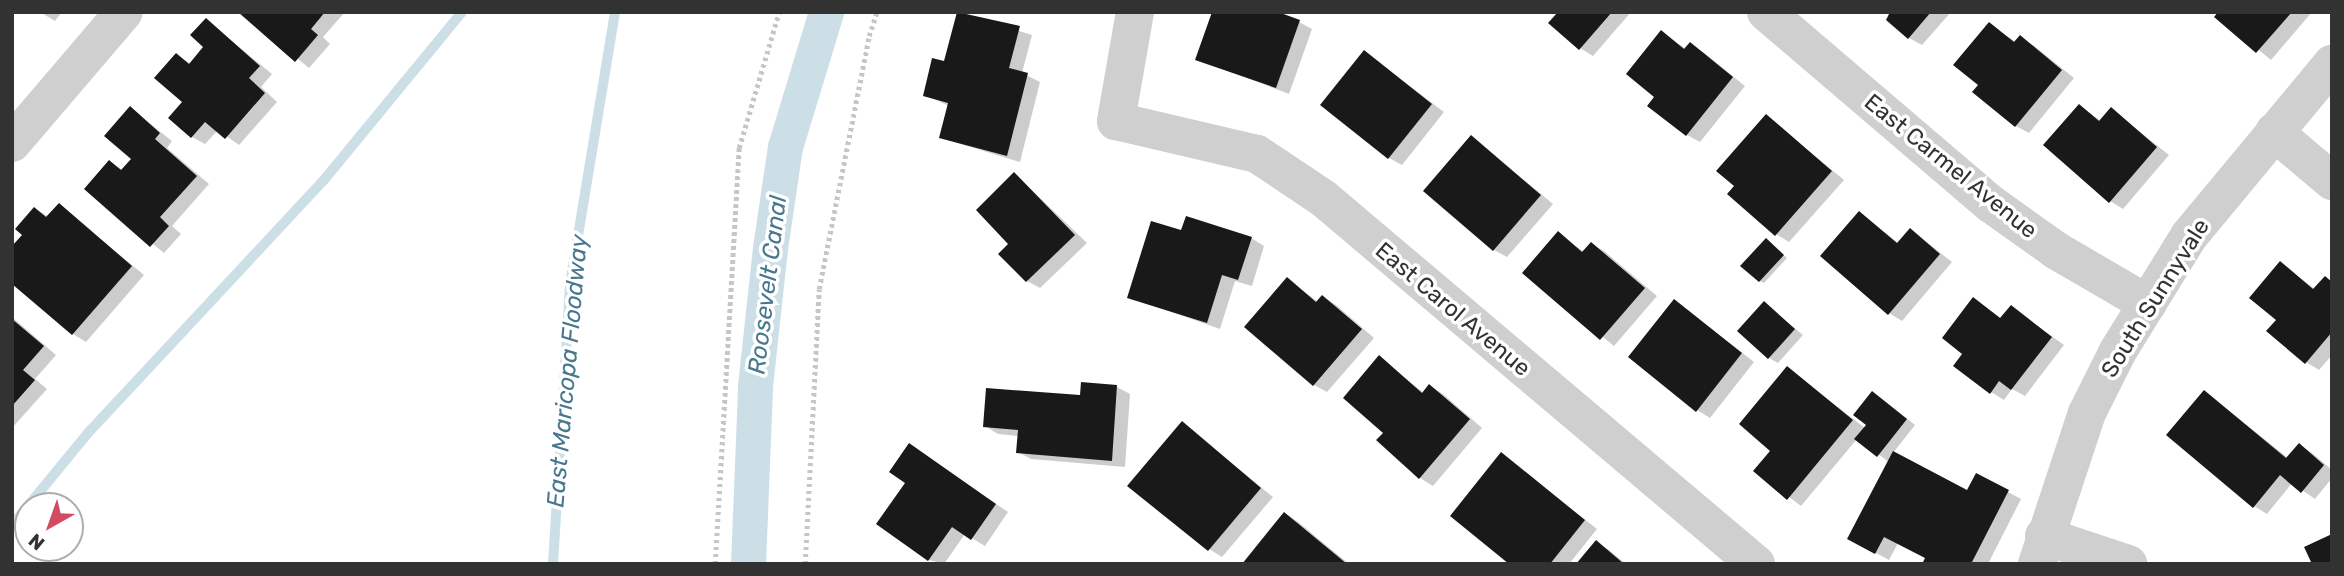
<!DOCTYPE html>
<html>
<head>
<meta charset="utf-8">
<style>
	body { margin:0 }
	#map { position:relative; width:2344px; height:576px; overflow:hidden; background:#fff; font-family:Rubik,sans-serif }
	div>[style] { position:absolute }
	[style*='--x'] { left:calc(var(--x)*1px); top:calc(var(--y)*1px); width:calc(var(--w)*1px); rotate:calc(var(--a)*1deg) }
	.shadow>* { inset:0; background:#0003 }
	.stream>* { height:10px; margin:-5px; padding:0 5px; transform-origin:5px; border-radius:5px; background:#ccdfe6 }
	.canal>* { height:35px; margin:-17.5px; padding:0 17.5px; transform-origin:17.5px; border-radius:17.5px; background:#ccdfe6 }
	.building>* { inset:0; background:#191919 }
	.path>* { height:4.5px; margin-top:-2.25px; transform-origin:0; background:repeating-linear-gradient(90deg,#c6c6c6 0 3.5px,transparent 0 7px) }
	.minor>* { height:38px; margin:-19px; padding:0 19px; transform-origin:19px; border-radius:19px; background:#cfcfcf }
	span { translate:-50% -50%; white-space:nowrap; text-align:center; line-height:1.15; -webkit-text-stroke:7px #fff; paint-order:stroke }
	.street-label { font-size:23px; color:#323232 }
	.water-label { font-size:24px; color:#48788d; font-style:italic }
	.frame { position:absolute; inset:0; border:14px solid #323232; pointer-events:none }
	.north { position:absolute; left:14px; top:492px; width:70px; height:70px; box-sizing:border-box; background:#fff; border:2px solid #adadad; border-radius:50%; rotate:220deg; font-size:19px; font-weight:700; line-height:28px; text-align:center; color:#323232 }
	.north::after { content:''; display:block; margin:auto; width:24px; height:32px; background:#d34b61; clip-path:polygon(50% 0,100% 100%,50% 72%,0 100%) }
</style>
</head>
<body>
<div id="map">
	<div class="shadow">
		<i style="clip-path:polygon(40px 12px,62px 12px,55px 21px)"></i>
		<i style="clip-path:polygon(241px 12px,345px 12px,323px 37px,330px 44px,309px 68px)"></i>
		<i style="clip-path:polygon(959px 12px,1032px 35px,1022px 73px,1040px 82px,1020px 162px,941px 138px,949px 106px,925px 95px,946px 63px)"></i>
		<i style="clip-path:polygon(1559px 12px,1631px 12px,1593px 56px,1580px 48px)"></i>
		<i style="clip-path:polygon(1893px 12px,1951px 12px,1922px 45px,1909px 38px)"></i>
		<i style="clip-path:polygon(2220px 12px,2312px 12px,2271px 60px,2217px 16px)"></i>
		<i style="clip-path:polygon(206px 20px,272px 74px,261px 87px,277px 102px,239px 145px,218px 130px,205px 144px,192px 137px,177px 55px,191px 64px,206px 47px)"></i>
		<i style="clip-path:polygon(1299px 22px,1312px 29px,1289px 94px,1197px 59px)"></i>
		<i style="clip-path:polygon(1989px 24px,2016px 42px,2020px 38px,2033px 45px,2074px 78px,2029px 133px,2016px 126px,1980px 85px)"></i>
		<i style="clip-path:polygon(1661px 32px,1686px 49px,1690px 45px,1703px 52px,1745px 86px,1700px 142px,1687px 135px,1656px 97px)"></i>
		<i style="clip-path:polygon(1364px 52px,1444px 112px,1402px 165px,1389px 158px)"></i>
		<i style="clip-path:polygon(2080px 106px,2101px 121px,2111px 109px,2169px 155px,2123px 209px,2110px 201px)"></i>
		<i style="clip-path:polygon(130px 108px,172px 141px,167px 148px,209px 184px,172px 226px,181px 234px,164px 253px,86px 189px,109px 162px,123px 170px,133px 159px)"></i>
		<i style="clip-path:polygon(1766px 116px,1844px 180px,1789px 242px,1776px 234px)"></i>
		<i style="clip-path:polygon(1472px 137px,1553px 204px,1507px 257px,1494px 250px)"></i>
		<i style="clip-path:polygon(1015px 174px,1087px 243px,1040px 288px,1027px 281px,1011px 244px)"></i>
		<i style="clip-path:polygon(59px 205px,144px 275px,86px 342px,73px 334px,25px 235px,35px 209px,49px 217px)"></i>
		<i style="clip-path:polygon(1860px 213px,1899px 244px,1911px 230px,1952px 262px,1902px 321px,1889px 313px)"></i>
		<i style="clip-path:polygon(1183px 233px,1251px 238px,1264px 246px,1252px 286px,1235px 281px,1220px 329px,1129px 297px)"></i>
		<i style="clip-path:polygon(1559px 234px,1584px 252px,1591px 244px,1604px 251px,1657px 296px,1614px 346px,1525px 273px)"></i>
		<i style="clip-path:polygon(1770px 242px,1787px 258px,1764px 283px,1760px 281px)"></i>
		<i style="clip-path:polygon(2280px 263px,2316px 290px,2332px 282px,2332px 355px,2319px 370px,2306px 362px,2278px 320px)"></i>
		<i style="clip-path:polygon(1288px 280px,1318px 302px,1323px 297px,1336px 305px,1374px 338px,1327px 392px,1314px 385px)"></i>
		<i style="clip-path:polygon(1974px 299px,2002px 319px,2011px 307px,2064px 345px,2025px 396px,2012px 389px,2004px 400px,1991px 392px,1965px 354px)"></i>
		<i style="clip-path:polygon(1675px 301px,1754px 362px,1710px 418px,1697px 410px)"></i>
		<i style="clip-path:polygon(1764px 303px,1803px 335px,1778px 363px,1769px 358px)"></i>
		<i style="clip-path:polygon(12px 317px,56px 355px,35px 379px,47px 389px,12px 428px)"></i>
		<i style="clip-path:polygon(1379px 358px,1424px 393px,1430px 386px,1443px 394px,1482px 428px,1433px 486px,1420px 478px,1385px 433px)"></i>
		<i style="clip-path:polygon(1787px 368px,1865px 428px,1882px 399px,1915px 425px,1893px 453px,1968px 492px,1976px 475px,2021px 499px,1988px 564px,1924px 564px,1927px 558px,1898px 543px,1889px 560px,1863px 546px,1889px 462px,1857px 439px,1801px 506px,1755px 471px,1773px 450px)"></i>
		<i style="clip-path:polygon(1083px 384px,1117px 387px,1130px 394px,1125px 467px,1031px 459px,1018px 452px,1019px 436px,998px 434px,985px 426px,1082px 397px)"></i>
		<i style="clip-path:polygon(2205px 392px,2288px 458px,2299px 445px,2312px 453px,2332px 470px,2332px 478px,2315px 499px,2292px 483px,2267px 514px,2254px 506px)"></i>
		<i style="clip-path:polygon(1183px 423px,1273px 497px,1222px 557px,1209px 549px)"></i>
		<i style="clip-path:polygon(910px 445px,1008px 512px,985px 546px,965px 534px,944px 564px,929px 560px,907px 483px)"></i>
		<i style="clip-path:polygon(1502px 455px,1597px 529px,1569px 564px,1511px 564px)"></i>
		<i style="clip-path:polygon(1285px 514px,1298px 522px,1349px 564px,1244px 564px)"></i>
		<i style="clip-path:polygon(1596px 542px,1609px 550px,1626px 564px,1578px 564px)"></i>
	</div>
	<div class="stream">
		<i style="--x:28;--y:506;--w:94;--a:-50.6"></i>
		<i style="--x:88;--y:433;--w:346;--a:-47"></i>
		<i style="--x:324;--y:180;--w:217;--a:-50.6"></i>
		<i style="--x:12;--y:525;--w:25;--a:-50"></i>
		<i style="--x:553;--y:564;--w:281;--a:-86.5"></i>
		<i style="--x:570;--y:284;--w:276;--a:-80.6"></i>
	</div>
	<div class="canal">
		<i style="--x:748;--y:564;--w:178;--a:-87.7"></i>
		<i style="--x:755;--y:386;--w:139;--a:-83.8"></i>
		<i style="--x:770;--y:248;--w:102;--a:-81.6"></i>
		<i style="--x:785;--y:147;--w:141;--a:-73.1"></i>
	</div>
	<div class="building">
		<i style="clip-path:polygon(238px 12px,325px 12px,311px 29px,318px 35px,295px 62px)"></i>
		<i style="clip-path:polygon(957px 12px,1020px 26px,1009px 68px,1028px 73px,1007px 156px,939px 138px,948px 103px,923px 96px,932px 58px,944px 61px)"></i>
		<i style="clip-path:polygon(1212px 12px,1278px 12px,1300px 20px,1276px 88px,1195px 60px)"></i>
		<i style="clip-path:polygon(1558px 12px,1612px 12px,1579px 50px,1548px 23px)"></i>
		<i style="clip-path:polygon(1890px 12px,1931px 12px,1908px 39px,1886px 20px)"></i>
		<i style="clip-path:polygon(2218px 12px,2292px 12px,2256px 53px,2214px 17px)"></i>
		<i style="clip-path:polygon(206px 18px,260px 66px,249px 78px,265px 93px,225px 139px,205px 122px,191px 138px,168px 118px,182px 102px,154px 78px,176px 53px,189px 64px,203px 47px,190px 35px)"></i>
		<i style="clip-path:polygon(1989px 22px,2014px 42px,2020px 35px,2062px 70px,2015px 127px,1972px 92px,1978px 85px,1953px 65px)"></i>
		<i style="clip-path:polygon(1661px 30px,1684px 49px,1690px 42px,1733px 77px,1686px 136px,1647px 106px,1654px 97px,1626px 74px)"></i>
		<i style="clip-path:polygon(1364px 50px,1432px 104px,1388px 159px,1320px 105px)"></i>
		<i style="clip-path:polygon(2079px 104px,2099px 121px,2111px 107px,2157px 147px,2109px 203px,2043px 145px)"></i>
		<i style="clip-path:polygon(130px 106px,160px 133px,155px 139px,197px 176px,160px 217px,169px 226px,150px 247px,84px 189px,109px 160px,121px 170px,131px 159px,104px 136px)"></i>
		<i style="clip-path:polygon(1766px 114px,1832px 171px,1775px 236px,1727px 194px,1734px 186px,1716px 171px)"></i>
		<i style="clip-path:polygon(1471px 135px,1541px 195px,1493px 251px,1423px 191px)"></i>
		<i style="clip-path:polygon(1014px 172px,1075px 235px,1026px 282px,998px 254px,1008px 244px,976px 210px)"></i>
		<i style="clip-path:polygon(59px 203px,132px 266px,72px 335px,12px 284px,12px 246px,22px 235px,15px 229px,34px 207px,46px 217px)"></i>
		<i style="clip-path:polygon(1859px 211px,1897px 243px,1910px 228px,1940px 254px,1888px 315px,1820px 256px)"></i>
		<i style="clip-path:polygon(1186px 216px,1252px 237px,1238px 280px,1222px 275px,1207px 323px,1127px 298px,1151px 221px,1181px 230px)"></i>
		<i style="clip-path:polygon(1558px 231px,1582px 252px,1591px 242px,1645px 288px,1600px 340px,1522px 273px)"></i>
		<i style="clip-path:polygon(1766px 238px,1784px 255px,1759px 282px,1740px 266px)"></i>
		<i style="clip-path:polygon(2280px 261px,2313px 289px,2325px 276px,2332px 282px,2332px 332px,2305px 364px,2266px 331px,2276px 320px,2249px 298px)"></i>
		<i style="clip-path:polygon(1287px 277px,1316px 302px,1322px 295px,1362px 329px,1313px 386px,1244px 327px)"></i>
		<i style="clip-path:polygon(1973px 297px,2000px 318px,2011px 305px,2052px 337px,2011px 390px,1999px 381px,1990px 394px,1953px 366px,1962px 354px,1942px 338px)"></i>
		<i style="clip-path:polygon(1674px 299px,1742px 353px,1696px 412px,1628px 357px)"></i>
		<i style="clip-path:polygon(1764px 301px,1795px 329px,1768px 359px,1737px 331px)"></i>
		<i style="clip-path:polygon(12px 319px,44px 346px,23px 370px,35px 380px,12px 406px)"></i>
		<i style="clip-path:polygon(1379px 355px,1422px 393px,1429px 384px,1470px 419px,1419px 479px,1376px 440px,1383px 433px,1343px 398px)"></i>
		<i style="clip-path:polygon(1787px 366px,1853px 420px,1787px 500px,1753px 471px,1770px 451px,1739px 424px)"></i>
		<i style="clip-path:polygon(1081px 382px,1117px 385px,1112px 461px,1016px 453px,1018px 430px,983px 427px,986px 388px,1080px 395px)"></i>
		<i style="clip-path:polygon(2204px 390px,2286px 458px,2299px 443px,2324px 465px,2301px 493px,2280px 475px,2253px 508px,2166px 435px)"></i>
		<i style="clip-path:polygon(1872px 391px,1907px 419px,1877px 457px,1854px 439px,1866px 425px,1853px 415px)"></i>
		<i style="clip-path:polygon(1182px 421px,1261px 488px,1208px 551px,1127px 486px)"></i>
		<i style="clip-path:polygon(909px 443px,996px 504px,971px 540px,952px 527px,928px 561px,876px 524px,905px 483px,889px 472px)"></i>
		<i style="clip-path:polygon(1893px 451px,1967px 490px,1976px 473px,2009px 490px,1971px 564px,1922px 564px,1925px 558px,1884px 537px,1875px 554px,1847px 539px)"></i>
		<i style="clip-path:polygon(1501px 452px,1585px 520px,1550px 564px,1509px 564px,1450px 516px)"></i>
		<i style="clip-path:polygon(1284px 512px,1347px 564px,1242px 564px)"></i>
		<i style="clip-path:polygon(2332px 534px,2332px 564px,2312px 564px,2304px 547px)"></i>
		<i style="clip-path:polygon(1596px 540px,1624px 564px,1576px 564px)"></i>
	</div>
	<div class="path">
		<i style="--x:715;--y:564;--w:417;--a:-86.7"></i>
		<i style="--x:739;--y:148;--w:142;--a:-73.6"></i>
		<i style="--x:805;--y:564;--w:275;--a:-87.1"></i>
		<i style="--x:819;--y:289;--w:258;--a:-78.8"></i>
		<i style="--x:869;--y:36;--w:25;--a:-72"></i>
	</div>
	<div class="minor">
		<i style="--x:1135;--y:12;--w:111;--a:99.9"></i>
		<i style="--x:1116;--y:121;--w:145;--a:13.2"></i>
		<i style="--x:1257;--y:154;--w:79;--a:33.7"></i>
		<i style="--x:1323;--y:198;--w:567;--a:40.21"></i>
		<i style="--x:1766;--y:12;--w:296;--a:40.5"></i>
		<i style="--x:1991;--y:204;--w:81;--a:35.5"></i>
		<i style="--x:2057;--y:251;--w:105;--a:30.2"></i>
		<i style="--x:2274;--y:132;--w:76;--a:40.2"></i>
		<i style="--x:12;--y:143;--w:172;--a:-49.5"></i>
		<i style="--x:2044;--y:536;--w:89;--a:18.4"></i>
		<i style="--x:2037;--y:564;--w:159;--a:-71.7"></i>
		<i style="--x:2087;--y:413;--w:69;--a:-63.4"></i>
		<i style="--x:2118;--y:351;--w:135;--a:-58.3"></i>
		<i style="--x:2189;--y:236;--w:224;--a:-50.3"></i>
	</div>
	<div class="street-label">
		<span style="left:1951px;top:166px;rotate:39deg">East Carmel Avenue</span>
		<span style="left:2155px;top:298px;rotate:-58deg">South Sunnyvale</span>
		<span style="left:1453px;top:309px;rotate:40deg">East Carol Avenue</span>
	</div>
	<div class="water-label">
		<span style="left:768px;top:285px;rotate:-83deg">Roosevelt Canal</span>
		<span style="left:568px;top:371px;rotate:-85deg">East Maricopa Floodway</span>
	</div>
	<div class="frame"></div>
	<div class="north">N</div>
</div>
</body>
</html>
